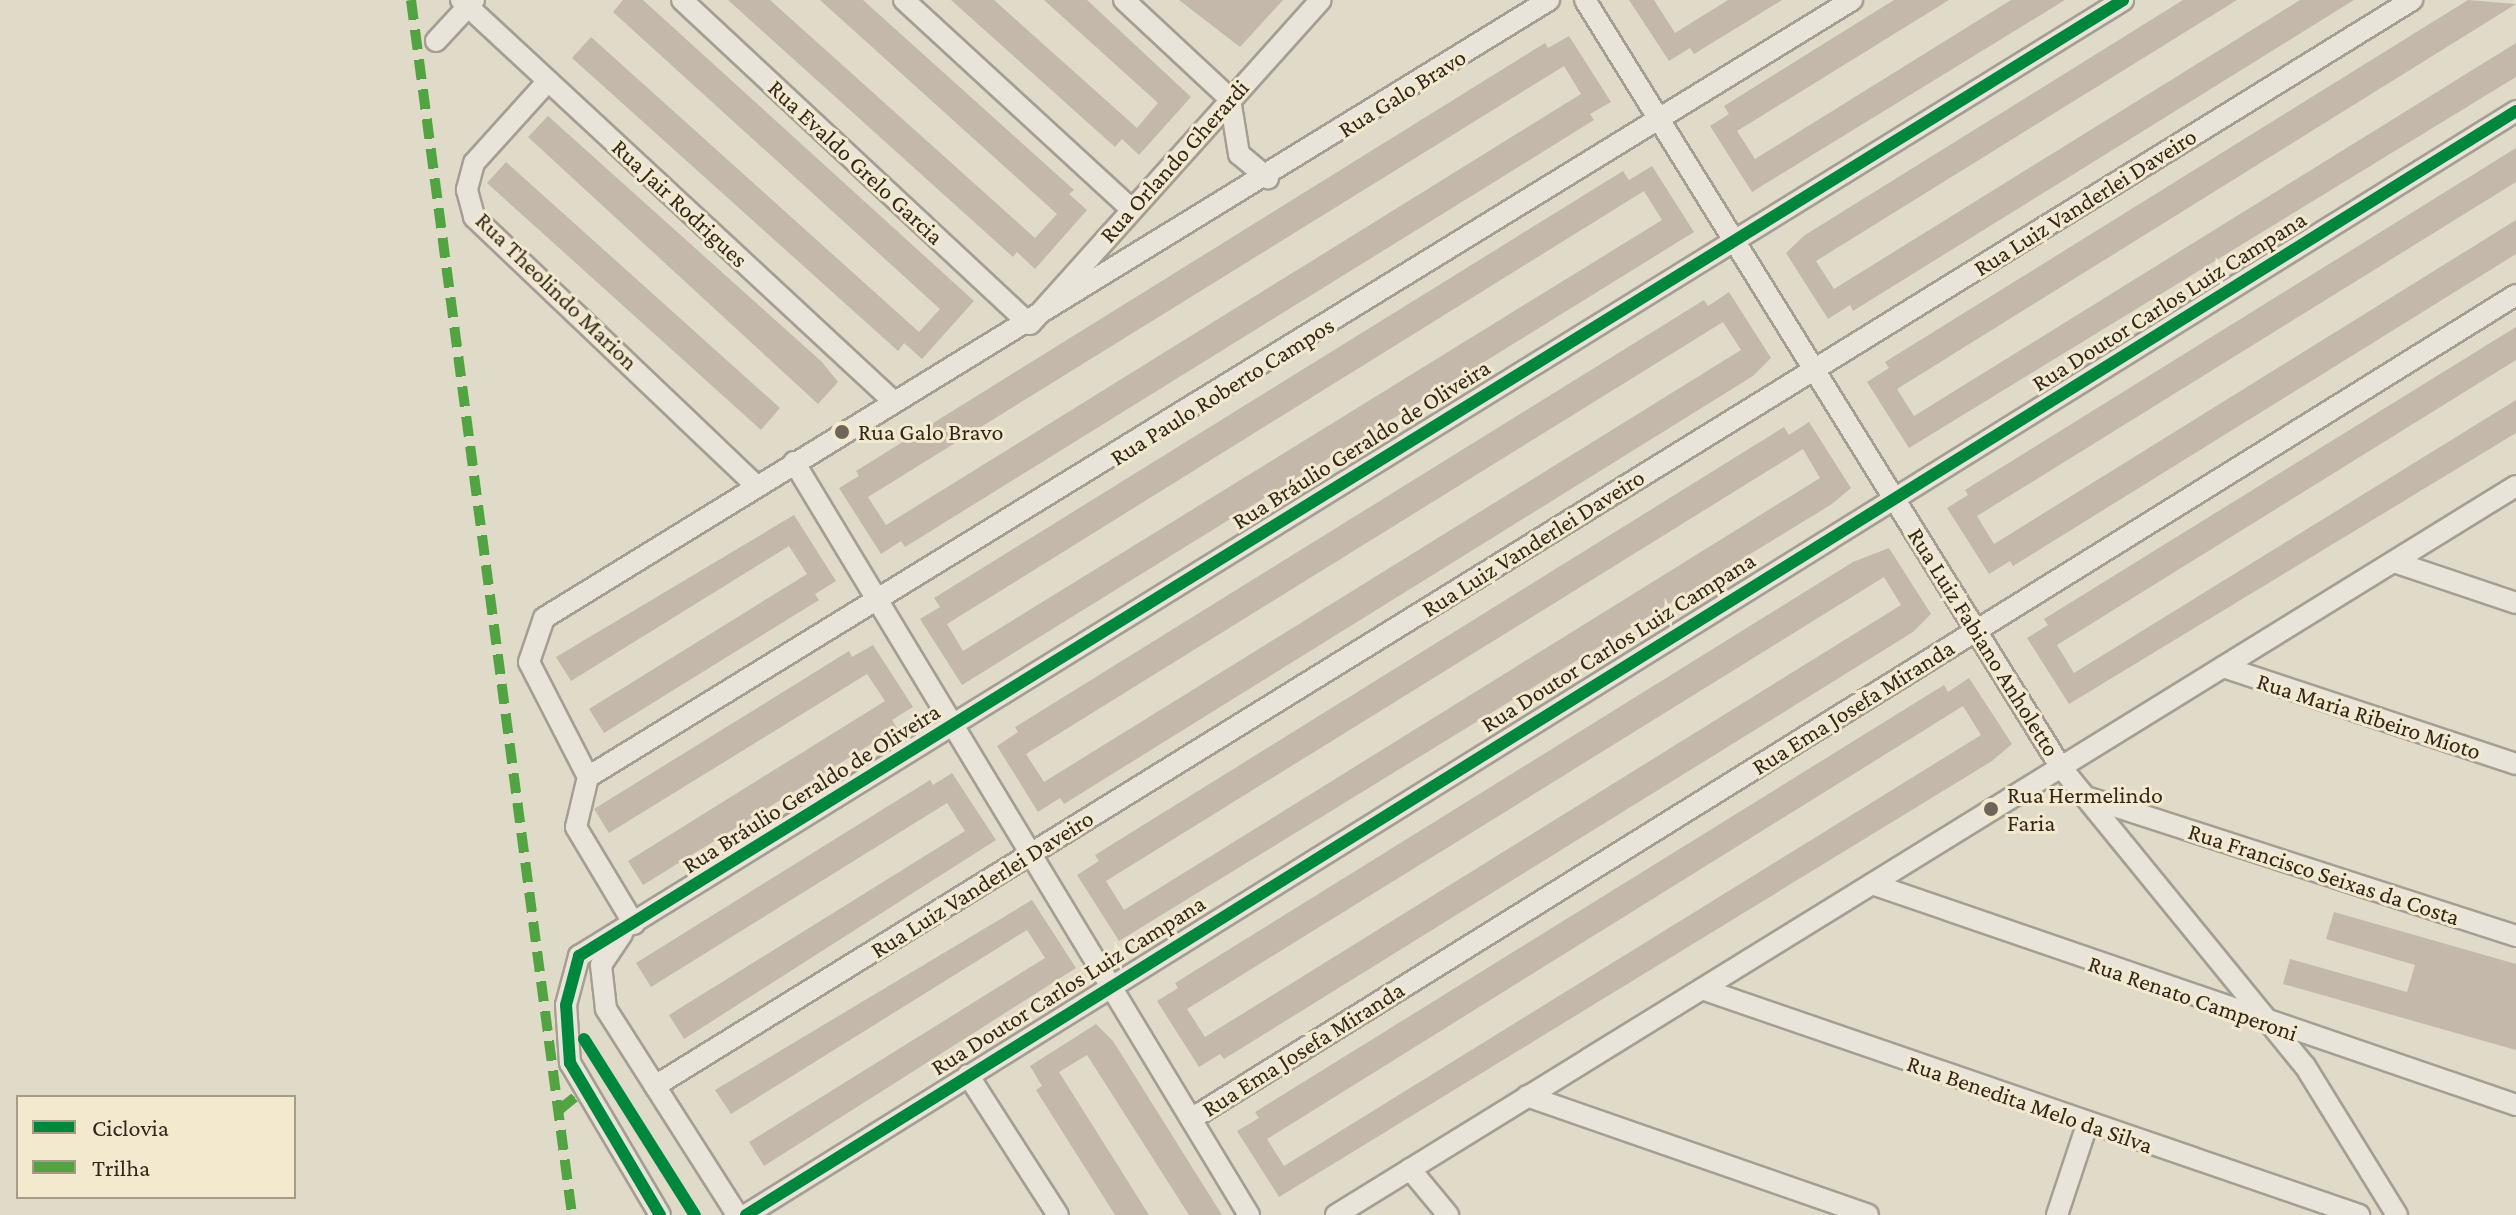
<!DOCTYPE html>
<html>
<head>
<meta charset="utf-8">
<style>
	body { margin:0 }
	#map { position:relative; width:2516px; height:1215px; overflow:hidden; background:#e0dac9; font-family:"Crimson Pro",serif }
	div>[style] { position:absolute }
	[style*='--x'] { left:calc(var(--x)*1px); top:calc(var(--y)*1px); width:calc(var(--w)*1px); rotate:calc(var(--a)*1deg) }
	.building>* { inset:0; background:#c3b8aa }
	.roads { filter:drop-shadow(2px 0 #a59f93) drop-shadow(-2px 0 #a59f93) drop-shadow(0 2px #a59f93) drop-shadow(0 -2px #a59f93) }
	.minor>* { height:20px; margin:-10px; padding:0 10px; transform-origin:10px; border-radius:10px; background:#e8e4da }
	.quiet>* { height:10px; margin-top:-5px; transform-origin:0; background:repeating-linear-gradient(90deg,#52a341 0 20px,transparent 0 30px) }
	.cycleway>* { height:12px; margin:-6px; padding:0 6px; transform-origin:6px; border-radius:6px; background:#00873e }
	.dots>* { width:22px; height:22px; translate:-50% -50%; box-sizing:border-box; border:4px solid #f2e9ce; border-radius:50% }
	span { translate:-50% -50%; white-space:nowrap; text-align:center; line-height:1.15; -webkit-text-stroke:6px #f2e9ce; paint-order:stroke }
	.street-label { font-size:24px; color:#32271c }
	.poi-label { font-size:24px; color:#32271c }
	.left { translate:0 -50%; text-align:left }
	.legend { position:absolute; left:16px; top:1095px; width:280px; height:104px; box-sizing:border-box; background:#f2e9ce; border:2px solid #a59b87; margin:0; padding:10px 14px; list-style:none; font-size:24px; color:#32271c }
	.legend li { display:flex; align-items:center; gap:16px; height:40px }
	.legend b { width:40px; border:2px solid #a59b87 }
</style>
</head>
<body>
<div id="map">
	<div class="building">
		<i style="clip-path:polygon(623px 0,643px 0,974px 301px,922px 359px,904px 343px,898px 351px,572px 58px,591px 37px,919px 332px,940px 309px,613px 12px)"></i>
		<i style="clip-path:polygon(728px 0,770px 0,1035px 238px,1057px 214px,820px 0,863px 0,1074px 190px,1069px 194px,1087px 210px,1035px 269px,1017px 252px,1013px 257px)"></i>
		<i style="clip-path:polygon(951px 0,994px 0,1137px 128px,1158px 103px,1044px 0,1087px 0,1191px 97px,1139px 155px,1122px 139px,1115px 147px)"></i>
		<i style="clip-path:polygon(1179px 0,1283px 0,1240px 47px)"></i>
		<i style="clip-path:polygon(1629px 0,1654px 0,1675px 33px,1728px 0,1782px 0,1694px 54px,1690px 48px,1669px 61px)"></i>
		<i style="clip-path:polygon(1894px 0,1949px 0,1737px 131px,1755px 159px,2011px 0,2065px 0,1752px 192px,1710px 126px,1729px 114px,1724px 106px)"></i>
		<i style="clip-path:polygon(2183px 0,2237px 0,1816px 261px,1834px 289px,2300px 0,2354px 0,1853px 311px,1850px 305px,1828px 319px,1786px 253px,1805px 235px)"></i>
		<i style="clip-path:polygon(2468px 0,2516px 4px,1897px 389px,1914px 416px,2516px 43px,2516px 77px,1909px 448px,1867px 382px,1889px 368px,1885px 362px)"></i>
		<i style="clip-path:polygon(evenodd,1569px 36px,1611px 102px,1590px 114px,1594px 120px,905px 547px,901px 541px,881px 554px,839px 488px,859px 476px,856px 471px,1545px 43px,1548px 48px,1569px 36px,1564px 66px,1581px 94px,886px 525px,868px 497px,1564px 66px)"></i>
		<i style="clip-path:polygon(548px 116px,822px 362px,838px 382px,818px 404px,528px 137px)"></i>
		<i style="clip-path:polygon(2516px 148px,2516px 182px,1977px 516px,1994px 544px,2516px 220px,2516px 254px,2013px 566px,2010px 561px,1989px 574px,1947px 508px,1968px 495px,1965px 490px)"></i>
		<i style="clip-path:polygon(506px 162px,780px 408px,761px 430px,487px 183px)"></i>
		<i style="clip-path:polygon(evenodd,1652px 166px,1694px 232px,962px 685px,920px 619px,940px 607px,934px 598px,1623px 171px,1629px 180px,1652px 166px,1644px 191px,1662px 220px,963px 651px,947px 624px,1644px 191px)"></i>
		<i style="clip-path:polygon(evenodd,1729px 292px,1771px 358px,1753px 376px,1064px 804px,1060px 798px,1038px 812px,997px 746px,1018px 732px,1015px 727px,1704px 300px,1708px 306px,1729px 292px,1723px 322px,1741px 350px,1044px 782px,1026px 754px,1723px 322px)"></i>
		<i style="clip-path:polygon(2516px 327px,2516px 360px,2057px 645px,2074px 673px,2516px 400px,2516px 433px,2069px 704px,2027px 638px,2048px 625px,2044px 619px)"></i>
		<i style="clip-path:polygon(evenodd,1809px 422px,1851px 488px,1832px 504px,1119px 941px,1077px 875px,1099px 861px,1095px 855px,1784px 427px,1789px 435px,1809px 422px,1803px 449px,1820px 478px,1124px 910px,1106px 881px,1803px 449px)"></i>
		<i style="clip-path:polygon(794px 515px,836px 581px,815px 594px,819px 600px,604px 733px,589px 709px,807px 574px,789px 546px,571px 681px,556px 657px)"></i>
		<i style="clip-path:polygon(evenodd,1889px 548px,1931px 614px,1913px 632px,1224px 1059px,1220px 1054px,1199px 1067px,1157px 1001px,1178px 988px,1175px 983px,1853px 562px,1889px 548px,1884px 577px,1901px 605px,1205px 1037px,1187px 1009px,1884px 577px)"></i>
		<i style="clip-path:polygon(873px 645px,913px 707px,892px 720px,897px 728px,643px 885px,628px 861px,885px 701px,867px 674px,609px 833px,594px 809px,849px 651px,852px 657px)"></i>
		<i style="clip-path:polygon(evenodd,1969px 678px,2012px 744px,1992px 761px,1279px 1197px,1237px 1131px,1259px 1118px,1255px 1112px,1944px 685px,1948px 692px,1969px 678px,1963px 706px,1981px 735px,1284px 1166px,1267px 1139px,1963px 706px)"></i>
		<i style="clip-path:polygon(952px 773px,996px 840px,684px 1039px,669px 1015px,965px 831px,947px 803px,651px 987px,636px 963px,930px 780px,933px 785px)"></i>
		<i style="clip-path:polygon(1032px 900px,1076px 968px,764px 1166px,749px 1142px,1045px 958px,1027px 930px,731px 1114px,715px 1090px)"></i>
		<i style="clip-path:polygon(2334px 912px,2516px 964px,2516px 1050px,2283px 984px,2290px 959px,2407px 992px,2415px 965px,2326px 939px)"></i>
		<i style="clip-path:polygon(1096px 1024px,1113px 1041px,1222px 1215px,1189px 1215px,1087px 1055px,1059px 1072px,1149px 1215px,1115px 1215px,1036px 1090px,1042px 1086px,1030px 1066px)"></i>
	</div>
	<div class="roads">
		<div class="minor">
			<i style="--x:461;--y:0;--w:588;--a:42.86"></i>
			<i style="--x:682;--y:0;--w:475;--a:43"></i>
			<i style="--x:1030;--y:324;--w:435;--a:-48.1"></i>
			<i style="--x:904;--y:0;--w:307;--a:42.6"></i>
			<i style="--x:1124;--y:0;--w:145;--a:43"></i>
			<i style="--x:1230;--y:99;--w:56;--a:80.7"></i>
			<i style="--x:1239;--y:154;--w:38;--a:40"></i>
			<i style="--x:1585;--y:0;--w:901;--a:58.2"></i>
			<i style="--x:2060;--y:766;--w:387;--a:50.8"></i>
			<i style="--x:2305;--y:1066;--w:175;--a:58.3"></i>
			<i style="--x:436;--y:41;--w:56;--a:-47.2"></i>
			<i style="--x:548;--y:81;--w:110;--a:132.1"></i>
			<i style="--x:474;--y:163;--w:28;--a:105"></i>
			<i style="--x:467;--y:190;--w:28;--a:75"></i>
			<i style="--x:474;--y:217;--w:387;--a:43.6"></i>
			<i style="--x:794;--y:462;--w:880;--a:58.86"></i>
			<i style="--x:2394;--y:562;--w:129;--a:18.6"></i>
			<i style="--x:2223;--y:667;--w:309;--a:18.3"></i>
			<i style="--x:588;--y:777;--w:1484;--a:-31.58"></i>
			<i style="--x:2086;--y:797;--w:452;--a:17.9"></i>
			<i style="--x:1872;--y:884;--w:681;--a:18.94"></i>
			<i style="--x:634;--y:924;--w:113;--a:-120.9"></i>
			<i style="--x:576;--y:827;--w:51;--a:-76.5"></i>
			<i style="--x:588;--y:777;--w:129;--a:-117.2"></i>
			<i style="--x:529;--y:662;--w:46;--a:-71.2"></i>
			<i style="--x:544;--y:618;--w:1180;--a:-31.59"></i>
			<i style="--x:622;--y:934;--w:37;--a:124"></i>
			<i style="--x:601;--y:965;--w:44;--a:83.5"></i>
			<i style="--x:606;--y:1009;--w:244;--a:57.5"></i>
			<i style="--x:1702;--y:989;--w:695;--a:18.98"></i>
			<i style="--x:968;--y:1075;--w:166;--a:57.3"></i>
			<i style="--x:655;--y:1086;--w:2066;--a:-31.72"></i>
			<i style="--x:1527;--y:1096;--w:361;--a:19.2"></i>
			<i style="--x:1191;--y:1119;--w:1560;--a:-31.88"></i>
			<i style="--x:1410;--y:1169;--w:60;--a:50.4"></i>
			<i style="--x:660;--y:1215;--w:177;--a:-120.6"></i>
			<i style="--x:570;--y:1063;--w:58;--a:-93.9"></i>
			<i style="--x:566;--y:1005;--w:51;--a:-75.1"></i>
			<i style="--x:579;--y:956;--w:1816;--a:-31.76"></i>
			<i style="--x:746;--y:1215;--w:2086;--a:-31.95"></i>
			<i style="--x:1336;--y:1215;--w:1387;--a:-31.71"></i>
			<i style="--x:2057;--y:1215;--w:95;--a:-71.6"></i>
		</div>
	</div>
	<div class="quiet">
		<i style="--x:411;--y:0;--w:1226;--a:82.45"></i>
		<i style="--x:559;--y:1110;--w:28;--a:-39"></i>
	</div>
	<div class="cycleway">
		<i style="--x:584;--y:1039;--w:208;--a:57.8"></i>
		<i style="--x:660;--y:1215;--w:177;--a:-120.6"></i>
		<i style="--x:570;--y:1063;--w:58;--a:-93.9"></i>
		<i style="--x:566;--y:1005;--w:51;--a:-75.1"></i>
		<i style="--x:579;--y:956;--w:1816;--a:-31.76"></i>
		<i style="--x:746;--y:1215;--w:2086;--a:-31.95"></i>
	</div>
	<div class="dots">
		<i style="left:842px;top:432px;background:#6f6659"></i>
		<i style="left:1991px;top:809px;background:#6f6659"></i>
	</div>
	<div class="street-label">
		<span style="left:1402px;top:93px;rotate:-32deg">Rua Galo Bravo</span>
		<span style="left:1174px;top:161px;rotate:-48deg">Rua Orlando Gherardi</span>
		<span style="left:856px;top:162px;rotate:43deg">Rua Evaldo Grelo Garcia</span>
		<span style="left:2085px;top:202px;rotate:-32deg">Rua Luiz Vanderlei Daveiro</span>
		<span style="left:680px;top:203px;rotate:43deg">Rua Jair Rodrigues</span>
		<span style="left:557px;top:291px;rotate:44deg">Rua Theolindo Marion</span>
		<span style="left:2169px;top:301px;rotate:-32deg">Rua Doutor Carlos Luiz Campana</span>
		<span style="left:1222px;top:391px;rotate:-32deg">Rua Paulo Roberto Campos</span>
		<span style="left:1361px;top:444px;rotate:-32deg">Rua Bráulio Geraldo de Oliveira</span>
		<span style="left:1533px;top:543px;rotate:-32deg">Rua Luiz Vanderlei Daveiro</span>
		<span style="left:1618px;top:642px;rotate:-32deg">Rua Doutor Carlos Luiz Campana</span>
		<span style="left:1984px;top:642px;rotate:58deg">Rua Luiz Fabiano Anholetto</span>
		<span style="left:1853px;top:707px;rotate:-32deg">Rua Ema Josefa Miranda</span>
		<span style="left:2369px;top:716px;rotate:18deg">Rua Maria Ribeiro Mioto</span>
		<span style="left:811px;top:788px;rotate:-32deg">Rua Bráulio Geraldo de Oliveira</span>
		<span style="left:2324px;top:874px;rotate:18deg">Rua Francisco Seixas da Costa</span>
		<span style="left:982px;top:884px;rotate:-32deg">Rua Luiz Vanderlei Daveiro</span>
		<span style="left:1068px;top:985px;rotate:-32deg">Rua Doutor Carlos Luiz Campana</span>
		<span style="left:2193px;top:998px;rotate:19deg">Rua Renato Camperoni</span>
		<span style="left:1303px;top:1049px;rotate:-32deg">Rua Ema Josefa Miranda</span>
		<span style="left:2030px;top:1104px;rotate:19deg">Rua Benedita Melo da Silva</span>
	</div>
	<div class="poi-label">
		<span class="left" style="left:858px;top:432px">Rua Galo Bravo</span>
		<span class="left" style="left:2007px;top:809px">Rua Hermelindo<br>Faria</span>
	</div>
	<ul class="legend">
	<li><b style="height:10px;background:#00873e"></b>Ciclovia</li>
	<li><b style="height:10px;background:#52a341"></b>Trilha</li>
	</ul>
</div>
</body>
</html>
